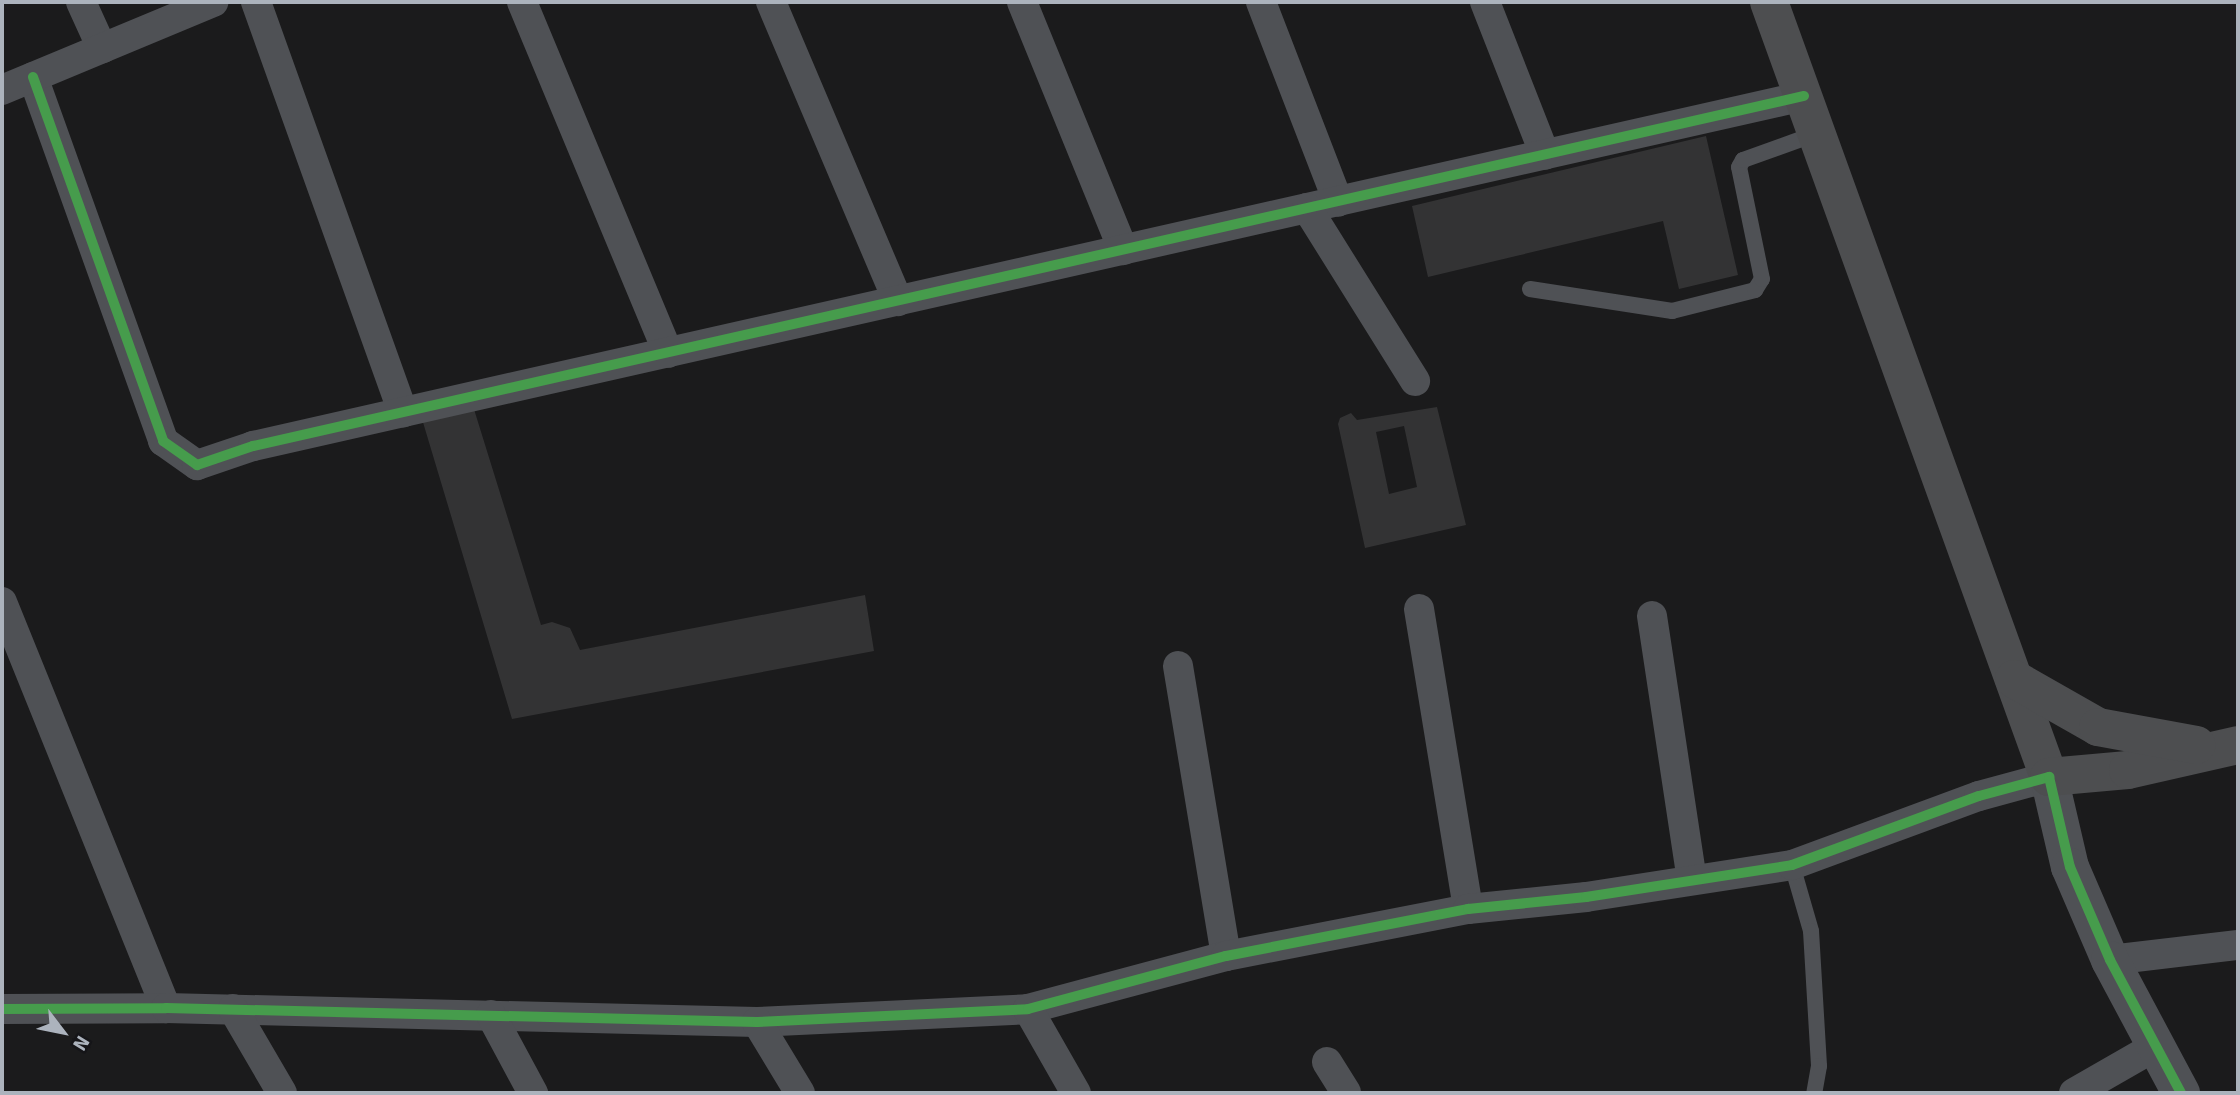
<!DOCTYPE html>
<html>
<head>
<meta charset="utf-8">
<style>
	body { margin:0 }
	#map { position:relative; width:2240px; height:1095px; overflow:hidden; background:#1b1b1c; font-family:Signika,sans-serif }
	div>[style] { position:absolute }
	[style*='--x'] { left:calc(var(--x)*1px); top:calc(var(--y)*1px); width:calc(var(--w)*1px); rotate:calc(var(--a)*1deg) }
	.building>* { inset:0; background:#333334 }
	.service>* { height:16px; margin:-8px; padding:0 8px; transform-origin:8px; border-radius:8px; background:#4f5155 }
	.minor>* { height:30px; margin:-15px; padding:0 15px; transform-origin:15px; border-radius:15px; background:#4f5155 }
	.tertiary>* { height:38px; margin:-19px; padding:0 19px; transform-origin:19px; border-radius:19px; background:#4f5155 }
	.primary>* { height:38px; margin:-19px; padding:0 19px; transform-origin:19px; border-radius:19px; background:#4d4e50 }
	.cycleway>* { height:10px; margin:-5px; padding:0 5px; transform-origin:5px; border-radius:5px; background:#469c4c }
	span { translate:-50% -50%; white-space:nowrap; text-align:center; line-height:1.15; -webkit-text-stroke:5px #151518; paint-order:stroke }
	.frame { position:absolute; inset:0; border:4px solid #acb3bd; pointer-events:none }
	.north { position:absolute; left:28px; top:997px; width:70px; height:70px; -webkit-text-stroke:5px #151518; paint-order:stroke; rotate:122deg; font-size:19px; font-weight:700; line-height:28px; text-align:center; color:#acb3bd }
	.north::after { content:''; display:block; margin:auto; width:24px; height:32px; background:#acb3bd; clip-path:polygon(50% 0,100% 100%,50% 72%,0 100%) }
</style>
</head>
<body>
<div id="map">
	<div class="building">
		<i style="clip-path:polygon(1706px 136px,1738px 275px,1679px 289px,1663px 221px,1428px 277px,1412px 206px)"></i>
		<i style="clip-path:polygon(473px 406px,541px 625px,552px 622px,570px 628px,580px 650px,865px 595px,874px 651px,512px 719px,422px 419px)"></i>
		<i style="clip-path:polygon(evenodd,1437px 407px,1466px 525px,1365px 548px,1338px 424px,1340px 418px,1351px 413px,1357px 420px,1437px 407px,1404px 426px,1417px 487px,1389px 494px,1376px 432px,1404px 426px)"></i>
	</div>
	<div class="service">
		<i style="--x:1530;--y:289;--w:144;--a:8.8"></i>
		<i style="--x:1672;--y:311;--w:86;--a:-14.2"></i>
		<i style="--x:1755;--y:290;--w:13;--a:-58"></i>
		<i style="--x:1762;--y:279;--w:114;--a:-101.6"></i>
		<i style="--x:1739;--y:167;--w:8;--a:-60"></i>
		<i style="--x:1743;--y:160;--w:80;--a:-19.8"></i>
		<i style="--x:1792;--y:865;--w:69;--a:73.9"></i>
		<i style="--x:1811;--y:931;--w:135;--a:86.6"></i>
		<i style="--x:1819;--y:1066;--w:27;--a:100"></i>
	</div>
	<div class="minor">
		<i style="--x:81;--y:2;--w:51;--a:65.5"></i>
		<i style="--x:256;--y:2;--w:436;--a:70.3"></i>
		<i style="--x:522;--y:2;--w:380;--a:67.4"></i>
		<i style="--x:771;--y:2;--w:325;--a:67"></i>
		<i style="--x:1022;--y:2;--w:268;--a:67.8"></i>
		<i style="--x:1261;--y:2;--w:214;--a:68.9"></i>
		<i style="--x:1485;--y:2;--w:164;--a:68.6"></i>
		<i style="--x:33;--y:77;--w:387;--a:70.3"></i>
		<i style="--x:163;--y:441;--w:42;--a:35.2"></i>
		<i style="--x:197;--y:465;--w:59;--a:-18.7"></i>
		<i style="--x:253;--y:446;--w:1590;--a:-12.72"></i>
		<i style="--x:2;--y:90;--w:229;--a:-22.6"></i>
		<i style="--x:1307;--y:208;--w:204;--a:58"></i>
		<i style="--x:2;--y:602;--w:438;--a:68"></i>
		<i style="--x:1419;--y:609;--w:304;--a:80.7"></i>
		<i style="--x:1652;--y:616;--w:266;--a:81.4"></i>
		<i style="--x:1178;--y:666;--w:294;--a:80.6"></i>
		<i style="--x:2110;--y:960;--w:129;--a:-6.7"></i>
		<i style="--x:2;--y:1009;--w:164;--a:-0.3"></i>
		<i style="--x:166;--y:1008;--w:591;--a:1.36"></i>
		<i style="--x:757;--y:1022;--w:271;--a:-2.7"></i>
		<i style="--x:1028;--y:1009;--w:205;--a:-15"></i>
		<i style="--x:1226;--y:956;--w:247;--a:-11"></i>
		<i style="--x:1468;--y:909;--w:119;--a:-5.8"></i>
		<i style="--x:1586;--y:897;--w:208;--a:-8.8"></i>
		<i style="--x:1792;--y:865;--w:199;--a:-20.3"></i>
		<i style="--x:1979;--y:796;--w:73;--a:-15.2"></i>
		<i style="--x:233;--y:1009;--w:97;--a:59.7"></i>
		<i style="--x:1028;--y:1009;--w:97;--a:60.3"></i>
		<i style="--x:491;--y:1015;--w:89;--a:61.7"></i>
		<i style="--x:757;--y:1022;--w:83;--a:58.8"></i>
		<i style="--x:1327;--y:1062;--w:36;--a:58"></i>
		<i style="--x:2074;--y:1093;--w:92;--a:-29.9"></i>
	</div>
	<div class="tertiary">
		<i style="--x:2049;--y:777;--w:92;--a:76.9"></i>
		<i style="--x:2070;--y:867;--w:101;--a:66.7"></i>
		<i style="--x:2110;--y:960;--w:151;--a:61.9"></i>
	</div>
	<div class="primary">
		<i style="--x:1769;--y:2;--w:824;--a:70.14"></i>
		<i style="--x:2049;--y:777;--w:79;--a:-5.1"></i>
		<i style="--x:2128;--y:770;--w:113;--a:-12.8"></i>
		<i style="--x:2014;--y:679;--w:97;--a:29.7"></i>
		<i style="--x:2098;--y:727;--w:100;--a:10.4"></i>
	</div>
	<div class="cycleway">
		<i style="--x:33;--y:77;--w:387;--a:70.3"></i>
		<i style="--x:163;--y:441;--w:42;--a:35.2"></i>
		<i style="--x:197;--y:465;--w:59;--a:-18.7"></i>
		<i style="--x:253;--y:446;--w:1590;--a:-12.72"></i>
		<i style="--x:2;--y:1009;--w:164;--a:-0.3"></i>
		<i style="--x:166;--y:1008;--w:591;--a:1.36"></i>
		<i style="--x:757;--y:1022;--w:271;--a:-2.7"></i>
		<i style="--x:1028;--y:1009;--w:205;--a:-15"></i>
		<i style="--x:1226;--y:956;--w:247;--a:-11"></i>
		<i style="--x:1468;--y:909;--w:119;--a:-5.8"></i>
		<i style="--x:1586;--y:897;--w:208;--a:-8.8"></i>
		<i style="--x:1792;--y:865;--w:199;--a:-20.3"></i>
		<i style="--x:1979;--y:796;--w:73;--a:-15.2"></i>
		<i style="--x:2049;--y:777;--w:92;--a:76.9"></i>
		<i style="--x:2070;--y:867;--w:101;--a:66.7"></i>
		<i style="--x:2110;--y:960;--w:151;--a:61.9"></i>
	</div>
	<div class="frame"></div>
	<div class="north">N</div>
</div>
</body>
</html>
